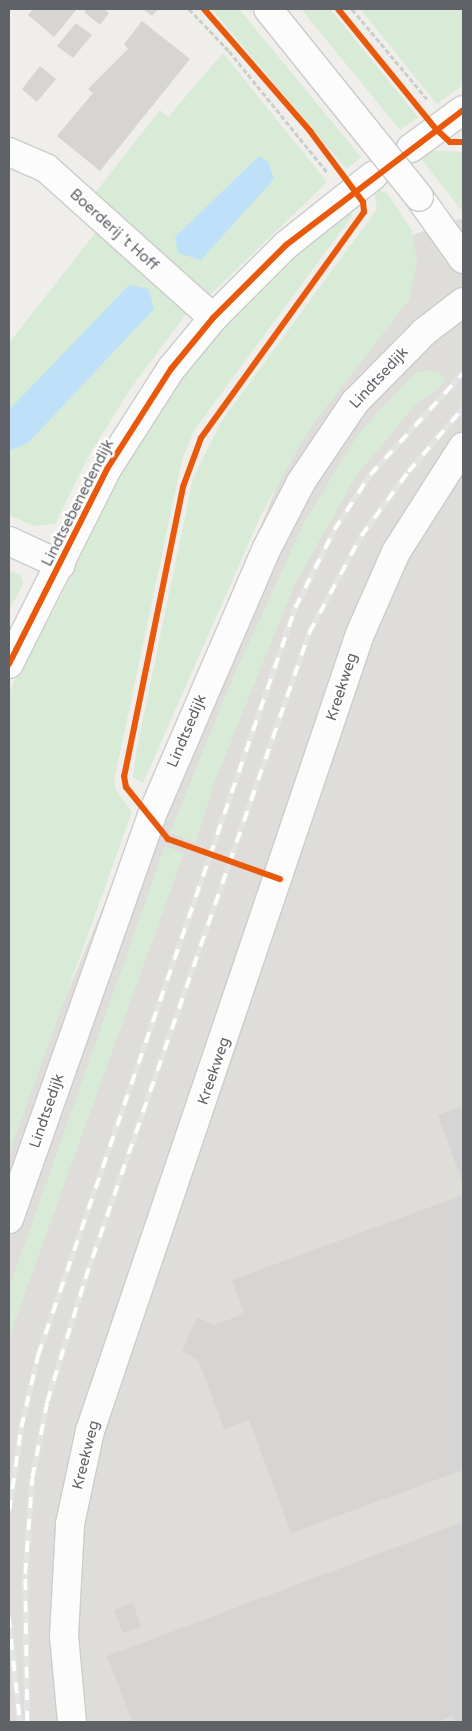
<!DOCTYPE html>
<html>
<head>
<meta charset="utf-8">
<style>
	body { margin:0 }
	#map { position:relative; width:472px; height:1731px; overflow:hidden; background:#efeeea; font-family:"Varela Round",sans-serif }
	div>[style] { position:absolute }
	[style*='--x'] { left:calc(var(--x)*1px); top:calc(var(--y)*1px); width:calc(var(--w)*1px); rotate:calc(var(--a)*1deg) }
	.industrial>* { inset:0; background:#dfddda }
	.green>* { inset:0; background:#d8ebd6 }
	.water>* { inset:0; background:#bfe0f9 }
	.building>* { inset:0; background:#d6d5d3 }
	.path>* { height:3px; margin-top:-1.5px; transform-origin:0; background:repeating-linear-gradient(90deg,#cacfcc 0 5px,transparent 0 7.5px) }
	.roads { filter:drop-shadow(1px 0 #cbcccc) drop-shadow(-1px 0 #cbcccc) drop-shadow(0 1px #cbcccc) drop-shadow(0 -1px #cbcccc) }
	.street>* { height:28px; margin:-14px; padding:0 14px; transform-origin:14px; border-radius:14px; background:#fdfcfc }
	.secondary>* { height:28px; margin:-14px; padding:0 14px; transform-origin:14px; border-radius:14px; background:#fdfcfc }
	.rail>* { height:5.5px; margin-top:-2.75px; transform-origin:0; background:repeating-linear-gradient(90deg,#fff 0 11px,#e4e4e4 0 22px); box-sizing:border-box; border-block:1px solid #e4e4e4 }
	.bridges { filter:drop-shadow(1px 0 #cacacb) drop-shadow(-1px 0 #cacacb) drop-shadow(0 1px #cacacb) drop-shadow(0 -1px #cacacb) }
	.secondary-bridge>* { height:28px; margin:-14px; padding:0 14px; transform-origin:14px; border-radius:14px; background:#fdfcfc }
	.cycleway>* { height:6px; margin:-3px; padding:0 3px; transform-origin:3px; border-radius:3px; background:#e8590c }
	span { translate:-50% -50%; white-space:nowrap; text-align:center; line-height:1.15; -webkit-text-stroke:5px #fff; paint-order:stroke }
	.street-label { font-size:15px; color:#5f6368 }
	.frame { position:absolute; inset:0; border:10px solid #5f6368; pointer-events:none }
</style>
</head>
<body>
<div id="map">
	<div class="industrial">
		<i style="clip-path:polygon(463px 218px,463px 1722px,9px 1722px,9px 1134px,376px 247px)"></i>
	</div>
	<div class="green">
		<i style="clip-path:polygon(212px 9px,239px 9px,361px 157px,346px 169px)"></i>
		<i style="clip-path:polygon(301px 9px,330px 9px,418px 117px,400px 130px)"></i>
		<i style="clip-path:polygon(360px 9px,463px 9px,463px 85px,437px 104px)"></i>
		<i style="clip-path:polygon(223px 53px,327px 182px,209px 296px,94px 194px,160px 110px,168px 117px)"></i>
		<i style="clip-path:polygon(422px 150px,463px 152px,463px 212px,417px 154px)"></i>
		<i style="clip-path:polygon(374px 189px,387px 193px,412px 231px,417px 261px,409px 300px,310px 428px,262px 513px,143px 783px,133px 777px,136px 753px,193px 478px,221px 422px,377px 209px)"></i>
		<i style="clip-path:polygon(351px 210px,352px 216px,195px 429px,182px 460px,114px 781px,116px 791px,132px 812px,9px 1154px,9px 691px,58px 603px,124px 466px,189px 367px,259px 284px)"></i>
		<i style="clip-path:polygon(96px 232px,189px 310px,131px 388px,89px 455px,55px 524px,34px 526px,9px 515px,9px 451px,28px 443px,153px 309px,9px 410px,9px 343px)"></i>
		<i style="clip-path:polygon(430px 371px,441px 374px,446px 382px,416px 404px,356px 476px,294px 586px,213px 786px,196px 843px,170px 833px,231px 682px,304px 523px,358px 434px,416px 372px)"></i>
		<i style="clip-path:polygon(9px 570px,21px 575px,23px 584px,9px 611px)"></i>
		<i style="clip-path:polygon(165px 846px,184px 853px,9px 1337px,9px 1289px)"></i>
	</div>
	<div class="water">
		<i style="clip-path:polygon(259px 156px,268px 162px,274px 179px,201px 260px,178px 253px,175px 237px)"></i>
		<i style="clip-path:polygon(129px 285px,149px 289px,154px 309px,28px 443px,9px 451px,9px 410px)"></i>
	</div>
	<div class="building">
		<i style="clip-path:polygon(33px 9px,77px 9px,54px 37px,28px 15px)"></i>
		<i style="clip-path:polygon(87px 9px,104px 9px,109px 13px,100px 25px,84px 12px)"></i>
		<i style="clip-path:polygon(143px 9px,158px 9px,152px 16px)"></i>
		<i style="clip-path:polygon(142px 21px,190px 59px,100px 171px,57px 136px,93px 93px,88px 89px,128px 49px,124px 44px)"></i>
		<i style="clip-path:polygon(76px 23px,92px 35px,73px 58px,57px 46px)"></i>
		<i style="clip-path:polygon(40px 66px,56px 79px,37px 102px,22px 89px)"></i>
		<i style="clip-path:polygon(463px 1106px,463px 1184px,438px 1115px)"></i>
		<i style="clip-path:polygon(463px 1195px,463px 1470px,291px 1533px,249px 1420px,224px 1429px,198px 1360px,182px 1351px,197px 1317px,214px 1325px,244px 1314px,232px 1280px)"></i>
		<i style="clip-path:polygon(463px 1522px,463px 1722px,454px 1722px,452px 1716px,437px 1722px,132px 1722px,107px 1656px)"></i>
		<i style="clip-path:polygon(133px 1603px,141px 1627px,123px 1633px,114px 1610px)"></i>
	</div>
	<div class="path">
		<i style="--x:189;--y:9;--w:58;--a:46.4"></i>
		<i style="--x:229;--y:51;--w:156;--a:51"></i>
		<i style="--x:352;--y:9;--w:117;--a:50.2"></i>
	</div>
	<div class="roads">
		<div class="street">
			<i style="--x:411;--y:148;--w:64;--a:-36.2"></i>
			<i style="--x:9;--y:152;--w:40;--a:23.4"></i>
			<i style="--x:46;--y:168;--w:224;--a:41.9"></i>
			<i style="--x:9;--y:541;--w:57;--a:24.8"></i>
			<i style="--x:9;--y:664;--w:218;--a:-63.3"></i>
			<i style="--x:107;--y:469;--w:119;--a:-57.4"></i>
			<i style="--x:171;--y:369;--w:66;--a:-50.5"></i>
			<i style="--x:213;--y:318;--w:103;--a:-45"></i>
			<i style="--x:286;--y:245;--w:112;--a:-38.5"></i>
			<i style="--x:72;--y:1722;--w:86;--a:-95.3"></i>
			<i style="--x:64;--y:1636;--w:112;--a:-86.9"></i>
			<i style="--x:70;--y:1524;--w:95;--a:-77.9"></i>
			<i style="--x:90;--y:1431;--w:841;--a:-71.29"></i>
			<i style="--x:360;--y:634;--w:90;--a:-66.3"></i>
			<i style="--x:396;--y:552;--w:125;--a:-57.5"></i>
		</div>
		<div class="secondary">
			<i style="--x:419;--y:197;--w:76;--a:54.6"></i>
			<i style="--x:9;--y:1219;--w:426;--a:-70.5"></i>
			<i style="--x:151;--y:817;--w:293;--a:-66.7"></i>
			<i style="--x:267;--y:548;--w:74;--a:-62.7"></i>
			<i style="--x:301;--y:482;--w:97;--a:-56"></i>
			<i style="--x:355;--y:402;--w:98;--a:-45.4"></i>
			<i style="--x:424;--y:332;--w:49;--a:-37.6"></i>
		</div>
	</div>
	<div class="rail">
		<i style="--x:9;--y:1511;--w:84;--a:-81.8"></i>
		<i style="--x:21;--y:1428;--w:75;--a:-76.9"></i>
		<i style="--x:38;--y:1355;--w:790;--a:-71.01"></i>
		<i style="--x:295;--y:608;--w:87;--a:-63.4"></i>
		<i style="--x:334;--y:530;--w:66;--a:-56.8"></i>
		<i style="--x:370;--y:475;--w:138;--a:-47.6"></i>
		<i style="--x:9;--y:1617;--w:106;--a:84"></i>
		<i style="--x:27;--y:1722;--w:148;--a:-90.8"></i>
		<i style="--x:25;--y:1574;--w:96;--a:-85.8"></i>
		<i style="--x:32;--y:1478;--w:77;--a:-78.8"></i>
		<i style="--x:47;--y:1402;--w:129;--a:-72.8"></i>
		<i style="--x:85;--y:1279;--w:684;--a:-70.88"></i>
		<i style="--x:309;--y:633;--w:110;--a:-61.8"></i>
		<i style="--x:361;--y:536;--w:79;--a:-53.7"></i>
		<i style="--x:408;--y:472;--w:84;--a:-49.3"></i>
	</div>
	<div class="bridges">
		<div class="secondary-bridge">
			<i style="--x:268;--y:9;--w:241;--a:51.2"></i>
		</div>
	</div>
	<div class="cycleway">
		<i style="--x:204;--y:9;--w:162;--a:49"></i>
		<i style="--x:310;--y:131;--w:89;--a:53.3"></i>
		<i style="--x:363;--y:202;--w:10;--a:84"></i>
		<i style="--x:364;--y:212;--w:279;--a:125.8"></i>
		<i style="--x:201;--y:438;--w:52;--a:110.2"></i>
		<i style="--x:183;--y:487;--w:295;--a:101.5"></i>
		<i style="--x:124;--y:776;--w:11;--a:80"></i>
		<i style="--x:126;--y:787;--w:67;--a:51.1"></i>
		<i style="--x:168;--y:839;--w:119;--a:19.7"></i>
		<i style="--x:338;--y:9;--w:155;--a:50.8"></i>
		<i style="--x:436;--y:129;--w:19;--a:43"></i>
		<i style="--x:450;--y:142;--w:13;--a:0"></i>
		<i style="--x:9;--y:664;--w:218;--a:-63.3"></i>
		<i style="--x:107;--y:469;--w:119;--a:-57.4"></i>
		<i style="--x:171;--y:369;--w:66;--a:-50.5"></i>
		<i style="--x:213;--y:318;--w:103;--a:-45"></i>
		<i style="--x:286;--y:245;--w:223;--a:-37.3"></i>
	</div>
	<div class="street-label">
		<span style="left:114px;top:230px;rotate:42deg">Boerderij 't Hoff</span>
		<span style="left:379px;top:378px;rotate:-47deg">Lindtsedijk</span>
		<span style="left:78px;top:503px;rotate:-63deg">Lindtsebenedendijk</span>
		<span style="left:342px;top:687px;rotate:-72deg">Kreekweg</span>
		<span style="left:187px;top:731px;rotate:-67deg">Lindtsedijk</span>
		<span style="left:214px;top:1071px;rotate:-71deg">Kreekweg</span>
		<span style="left:47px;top:1111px;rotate:-71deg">Lindtsedijk</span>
		<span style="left:86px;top:1455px;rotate:-76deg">Kreekweg</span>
	</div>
	<div class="frame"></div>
</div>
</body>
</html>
